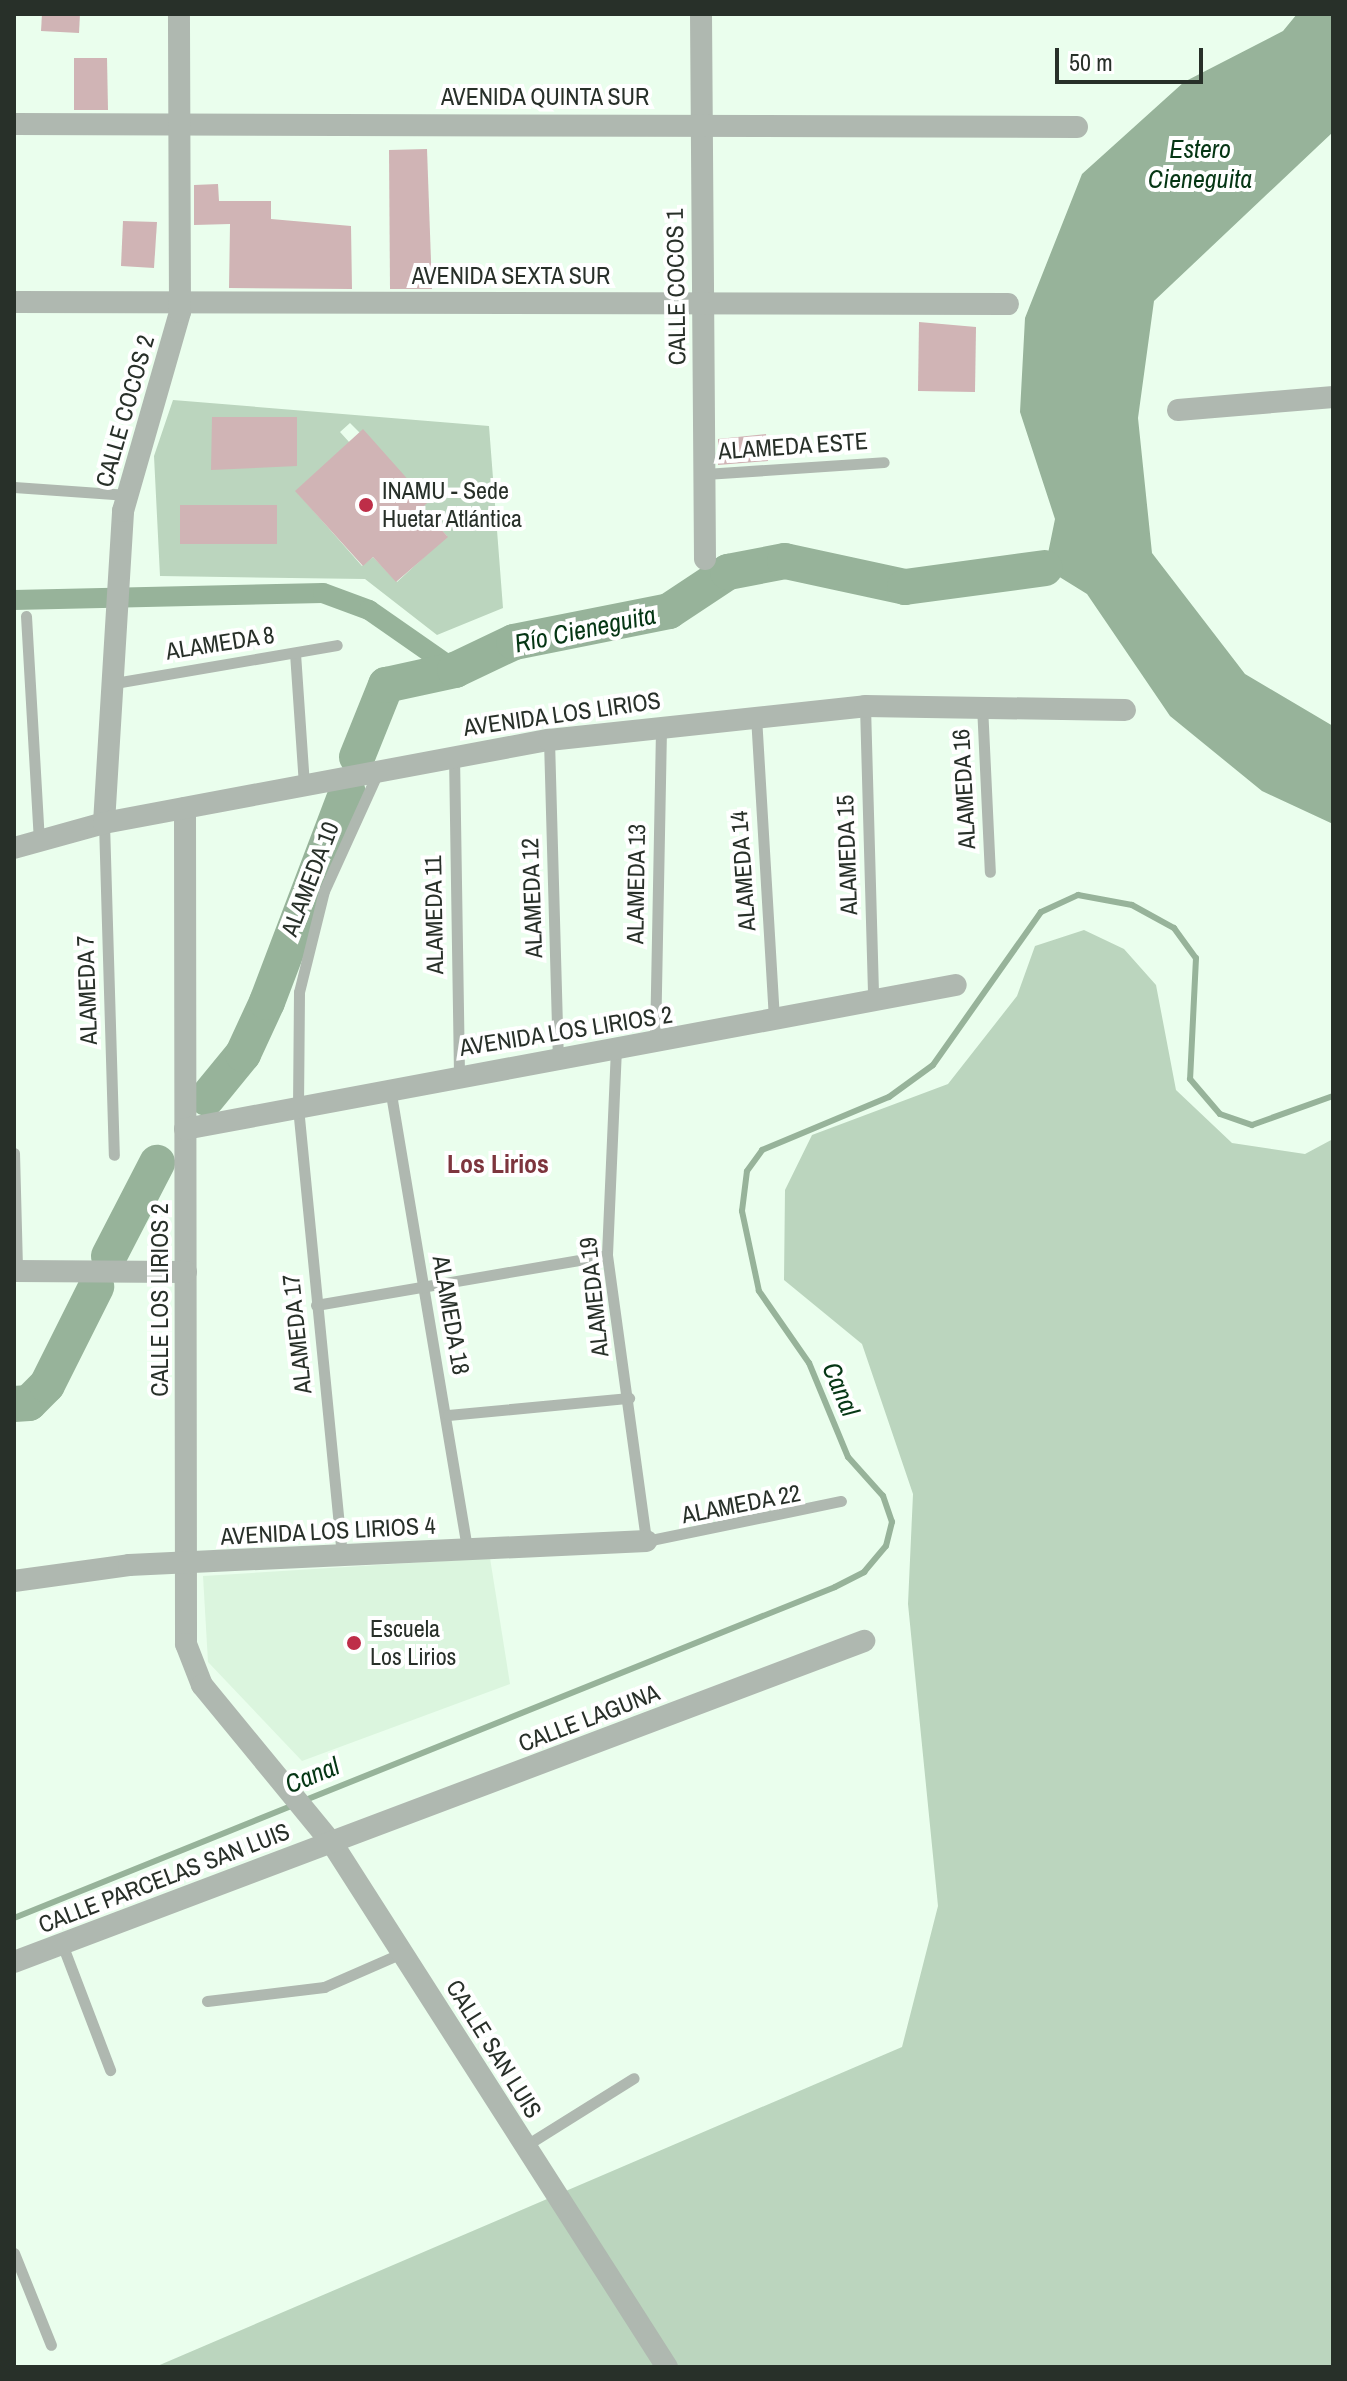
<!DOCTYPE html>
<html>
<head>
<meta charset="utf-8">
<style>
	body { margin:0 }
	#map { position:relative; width:1347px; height:2381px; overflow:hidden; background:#eafeed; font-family:"Archivo Narrow",sans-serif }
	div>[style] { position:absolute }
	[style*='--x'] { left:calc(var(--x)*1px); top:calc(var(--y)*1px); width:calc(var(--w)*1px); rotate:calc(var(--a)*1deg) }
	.built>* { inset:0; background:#dbf5de }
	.green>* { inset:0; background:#bbd5be }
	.water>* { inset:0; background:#97b39a }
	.stream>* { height:6px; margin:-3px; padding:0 3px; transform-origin:3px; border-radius:3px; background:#97b39a }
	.canal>* { height:20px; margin:-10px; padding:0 10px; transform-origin:10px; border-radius:10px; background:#97b39a }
	.river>* { height:36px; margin:-18px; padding:0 18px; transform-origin:18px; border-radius:18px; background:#97b39a }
	.building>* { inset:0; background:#d0b4b5 }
	.service>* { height:11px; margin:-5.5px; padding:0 5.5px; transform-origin:5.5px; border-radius:5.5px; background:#afb8b0 }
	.minor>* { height:22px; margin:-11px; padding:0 11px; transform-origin:11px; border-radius:11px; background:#afb8b0 }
	.dots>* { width:22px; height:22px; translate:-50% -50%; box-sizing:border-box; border:4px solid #fff; border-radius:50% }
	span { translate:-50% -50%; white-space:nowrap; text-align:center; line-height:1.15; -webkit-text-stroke:8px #fff; paint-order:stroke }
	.street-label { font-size:24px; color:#283029 }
	.poi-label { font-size:24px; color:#283029 }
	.left { translate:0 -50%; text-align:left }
	.water-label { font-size:26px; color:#053614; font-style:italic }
	.neighbourhood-label { font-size:26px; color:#7d353d; font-weight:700 }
	.frame { position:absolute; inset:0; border:16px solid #283029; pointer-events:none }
	.scale { position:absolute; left:1055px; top:48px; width:148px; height:36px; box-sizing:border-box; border:4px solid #283029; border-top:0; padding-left:10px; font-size:24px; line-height:28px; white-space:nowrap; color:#283029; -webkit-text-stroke:6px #fff; paint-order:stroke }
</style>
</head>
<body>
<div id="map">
	<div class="built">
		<i style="clip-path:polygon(490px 1558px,510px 1684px,302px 1761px,208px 1662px,203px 1576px)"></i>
	</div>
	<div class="green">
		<i style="clip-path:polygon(evenodd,173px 400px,489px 426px,503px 608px,437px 635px,365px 579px,160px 576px,154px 456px,173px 400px,350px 423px,428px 501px,422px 508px,447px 536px,397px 582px,373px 557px,362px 566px,296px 491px,350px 443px,340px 432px,350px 423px)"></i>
		<i style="clip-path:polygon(1084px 930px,1124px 949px,1156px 985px,1176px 1090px,1232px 1143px,1305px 1154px,1333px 1139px,1333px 2367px,155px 2367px,902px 2047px,938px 1906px,908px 1604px,913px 1494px,862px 1344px,784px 1280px,785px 1190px,812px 1135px,948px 1084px,1017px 996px,1035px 946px)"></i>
	</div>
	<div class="water">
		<i style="clip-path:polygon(1297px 14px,1333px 14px,1333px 132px,1154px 301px,1138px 418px,1152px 553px,1245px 674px,1333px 726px,1333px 824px,1262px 791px,1170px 716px,1087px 594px,1045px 568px,1055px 519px,1020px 412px,1025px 318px,1082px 174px,1184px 82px,1283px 31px)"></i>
	</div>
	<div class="stream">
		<i style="--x:303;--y:1801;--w:573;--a:-21.91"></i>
		<i style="--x:835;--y:1587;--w:33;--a:-27"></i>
		<i style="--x:864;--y:1572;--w:34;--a:-50"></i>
		<i style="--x:886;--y:1546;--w:25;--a:-76"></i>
		<i style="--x:892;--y:1522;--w:28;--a:-109"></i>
		<i style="--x:883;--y:1496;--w:52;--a:-131.9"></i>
		<i style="--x:848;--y:1457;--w:102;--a:-112.5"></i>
		<i style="--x:809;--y:1363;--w:88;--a:-124.8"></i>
		<i style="--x:759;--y:1291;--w:82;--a:-102"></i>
		<i style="--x:742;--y:1211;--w:40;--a:-82.9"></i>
		<i style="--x:747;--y:1171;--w:26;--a:-54"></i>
		<i style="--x:762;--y:1150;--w:138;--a:-22.7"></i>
		<i style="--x:889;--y:1097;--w:54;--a:-36"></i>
		<i style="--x:933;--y:1065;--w:187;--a:-54.8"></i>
		<i style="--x:1041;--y:912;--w:41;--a:-24.7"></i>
		<i style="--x:1078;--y:895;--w:55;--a:10.5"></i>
		<i style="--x:1132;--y:905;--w:48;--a:28.7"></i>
		<i style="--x:1174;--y:928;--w:37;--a:54"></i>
		<i style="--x:1196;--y:958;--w:121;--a:92.8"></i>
		<i style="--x:1190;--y:1079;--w:46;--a:49.4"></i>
		<i style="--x:1220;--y:1114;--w:34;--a:19"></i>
		<i style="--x:1252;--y:1125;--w:86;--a:-19.7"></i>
		<i style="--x:14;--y:1918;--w:301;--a:-22"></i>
	</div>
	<div class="canal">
		<i style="--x:14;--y:600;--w:309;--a:-1.3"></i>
		<i style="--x:323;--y:593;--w:49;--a:20.3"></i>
		<i style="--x:369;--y:610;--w:105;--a:34.9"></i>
	</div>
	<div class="river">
		<i style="--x:357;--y:757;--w:78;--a:-68.1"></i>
		<i style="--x:386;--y:685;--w:71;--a:-12.3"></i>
		<i style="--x:455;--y:670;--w:65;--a:-25.4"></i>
		<i style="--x:514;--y:642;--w:158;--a:-11.3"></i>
		<i style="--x:669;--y:611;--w:71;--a:-33.5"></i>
		<i style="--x:728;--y:572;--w:58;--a:-10.9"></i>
		<i style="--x:785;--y:561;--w:123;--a:12.2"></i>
		<i style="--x:905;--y:587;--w:141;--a:-7.7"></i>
		<i style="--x:207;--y:1098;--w:57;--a:-50.7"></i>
		<i style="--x:243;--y:1054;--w:57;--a:-65.2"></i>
		<i style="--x:267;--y:1002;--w:226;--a:-69.2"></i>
		<i style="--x:109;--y:1256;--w:105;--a:-62.7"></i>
		<i style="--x:14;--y:1404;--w:15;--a:-4"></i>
		<i style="--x:29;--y:1403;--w:25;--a:-45"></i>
		<i style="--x:47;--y:1385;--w:110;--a:-63.4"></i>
	</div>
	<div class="building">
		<i style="clip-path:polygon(42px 14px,80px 14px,79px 33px,41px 31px)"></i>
		<i style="clip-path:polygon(74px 58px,107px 58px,108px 110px,74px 110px)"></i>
		<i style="clip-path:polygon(427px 149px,432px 289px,390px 289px,389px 150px)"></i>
		<i style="clip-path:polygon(218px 184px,219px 201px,271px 201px,271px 219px,351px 226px,352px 289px,229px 288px,230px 224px,194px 225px,194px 185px)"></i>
		<i style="clip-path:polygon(123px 221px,157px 222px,154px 268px,121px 266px)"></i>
		<i style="clip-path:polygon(919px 322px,976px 327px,975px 392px,918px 391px)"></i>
		<i style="clip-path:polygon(212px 417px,297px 417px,297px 466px,211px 470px)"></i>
		<i style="clip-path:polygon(363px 429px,428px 502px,422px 508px,448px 537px,396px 582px,373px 557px,363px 566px,295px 491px)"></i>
		<i style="clip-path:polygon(766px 434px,768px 461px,718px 465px,718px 439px)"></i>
		<i style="clip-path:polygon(180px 505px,277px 505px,277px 544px,180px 544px)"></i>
	</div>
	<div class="service">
		<i style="--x:705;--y:474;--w:179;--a:-3.8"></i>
		<i style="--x:14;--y:487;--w:114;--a:4"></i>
		<i style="--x:26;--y:616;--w:225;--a:86.7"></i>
		<i style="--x:295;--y:653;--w:131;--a:86.1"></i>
		<i style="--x:109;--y:684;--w:231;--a:-9.7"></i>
		<i style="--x:982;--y:705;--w:167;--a:87.3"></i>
		<i style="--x:865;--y:706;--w:295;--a:88.4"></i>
		<i style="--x:756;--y:716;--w:307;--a:86.6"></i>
		<i style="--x:549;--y:740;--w:314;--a:88.4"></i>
		<i style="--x:454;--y:755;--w:320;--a:89.1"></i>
		<i style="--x:104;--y:823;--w:332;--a:88.3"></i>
		<i style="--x:655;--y:1042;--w:314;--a:-88.9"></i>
		<i style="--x:616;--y:1048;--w:207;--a:92.5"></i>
		<i style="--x:607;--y:1255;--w:289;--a:82.2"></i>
		<i style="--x:646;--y:1541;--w:199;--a:-11.6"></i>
		<i style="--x:390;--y:1088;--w:468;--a:80.5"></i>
		<i style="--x:14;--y:1153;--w:118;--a:88.5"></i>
		<i style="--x:316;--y:1305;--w:295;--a:-9.7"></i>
		<i style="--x:448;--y:1415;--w:182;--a:-5.4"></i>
		<i style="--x:342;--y:1556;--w:451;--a:-95.6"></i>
		<i style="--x:298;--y:1107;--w:115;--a:-89.5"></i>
		<i style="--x:299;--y:992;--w:104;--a:-76.1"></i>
		<i style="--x:324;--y:891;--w:133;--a:-65.6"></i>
		<i style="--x:62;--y:1944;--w:135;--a:69.1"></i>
		<i style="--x:207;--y:2001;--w:118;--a:-6.8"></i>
		<i style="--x:324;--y:1987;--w:85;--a:-23.6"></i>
		<i style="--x:525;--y:2146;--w:128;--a:-32"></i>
		<i style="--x:14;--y:2253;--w:99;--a:68.1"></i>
	</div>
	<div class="minor">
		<i style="--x:701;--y:14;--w:545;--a:89.58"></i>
		<i style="--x:14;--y:124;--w:1063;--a:0.16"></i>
		<i style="--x:14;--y:302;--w:994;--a:0.12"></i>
		<i style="--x:1178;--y:410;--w:156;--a:-4.8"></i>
		<i style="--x:185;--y:808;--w:836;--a:89.93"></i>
		<i style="--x:186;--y:1644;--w:44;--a:68.7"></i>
		<i style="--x:202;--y:1685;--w:205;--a:50.6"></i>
		<i style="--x:332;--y:1843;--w:622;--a:57.41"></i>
		<i style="--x:104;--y:823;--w:313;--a:-86.5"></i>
		<i style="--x:123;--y:511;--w:207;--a:-74"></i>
		<i style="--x:180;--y:312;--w:298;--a:-90.2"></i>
		<i style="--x:14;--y:848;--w:93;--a:-15.5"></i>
		<i style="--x:104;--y:823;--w:453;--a:-10.6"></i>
		<i style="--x:549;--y:740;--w:318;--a:-6.1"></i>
		<i style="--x:865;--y:706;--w:260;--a:0.9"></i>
		<i style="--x:185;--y:1129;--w:784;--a:-10.58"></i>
		<i style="--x:14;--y:1271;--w:172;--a:0.3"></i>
		<i style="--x:14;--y:1581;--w:116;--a:-7.9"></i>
		<i style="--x:129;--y:1565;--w:518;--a:-2.66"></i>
		<i style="--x:14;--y:1962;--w:909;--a:-20.69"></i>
	</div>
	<div class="dots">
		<i style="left:366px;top:505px;background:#be2e48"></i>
		<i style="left:354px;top:1643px;background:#be2e48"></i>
	</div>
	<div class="street-label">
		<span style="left:545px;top:97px">AVENIDA QUINTA SUR</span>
		<span style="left:511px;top:276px">AVENIDA SEXTA SUR</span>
		<span style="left:676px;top:287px;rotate:-91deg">CALLE COCOS 1</span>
		<span style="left:125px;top:411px;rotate:-74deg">CALLE COCOS 2</span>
		<span style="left:793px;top:446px;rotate:-4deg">ALAMEDA ESTE</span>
		<span style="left:220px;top:643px;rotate:-9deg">ALAMEDA 8</span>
		<span style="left:562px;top:714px;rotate:-8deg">AVENIDA LOS LIRIOS</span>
		<span style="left:964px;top:789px;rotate:-93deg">ALAMEDA 16</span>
		<span style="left:847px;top:855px;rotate:-92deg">ALAMEDA 15</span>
		<span style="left:743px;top:871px;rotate:-94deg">ALAMEDA 14</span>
		<span style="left:310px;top:879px;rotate:-69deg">ALAMEDA 10</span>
		<span style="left:636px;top:884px;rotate:-89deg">ALAMEDA 13</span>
		<span style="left:532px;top:898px;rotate:-92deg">ALAMEDA 12</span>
		<span style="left:434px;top:915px;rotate:-91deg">ALAMEDA 11</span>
		<span style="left:87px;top:990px;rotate:-92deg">ALAMEDA 7</span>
		<span style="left:566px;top:1031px;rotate:-9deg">AVENIDA LOS LIRIOS 2</span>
		<span style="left:594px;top:1297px;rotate:-96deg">ALAMEDA 19</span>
		<span style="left:160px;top:1300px;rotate:-90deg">CALLE LOS LIRIOS 2</span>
		<span style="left:451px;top:1315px;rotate:80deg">ALAMEDA 18</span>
		<span style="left:297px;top:1334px;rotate:-96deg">ALAMEDA 17</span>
		<span style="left:741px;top:1504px;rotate:-11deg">ALAMEDA 22</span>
		<span style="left:328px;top:1531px;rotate:-3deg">AVENIDA LOS LIRIOS 4</span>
		<span style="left:589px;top:1718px;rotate:-21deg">CALLE LAGUNA</span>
		<span style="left:164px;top:1878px;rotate:-21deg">CALLE PARCELAS SAN LUIS</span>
		<span style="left:494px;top:2049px;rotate:58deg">CALLE SAN LUIS</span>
	</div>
	<div class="poi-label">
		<span class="left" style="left:382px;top:505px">INAMU - Sede<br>Huetar Atlántica</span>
		<span class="left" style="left:370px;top:1643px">Escuela<br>Los Lirios</span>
	</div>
	<div class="water-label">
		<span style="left:1200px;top:164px">Estero<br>Cieneguita</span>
		<span style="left:585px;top:629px;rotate:-12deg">Río Cieneguita</span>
		<span style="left:841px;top:1389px;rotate:67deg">Canal</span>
		<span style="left:312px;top:1775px;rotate:-22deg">Canal</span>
	</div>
	<div class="neighbourhood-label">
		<span style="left:498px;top:1164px">Los Lirios</span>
	</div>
	<div class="frame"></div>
	<div class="scale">50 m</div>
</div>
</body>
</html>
